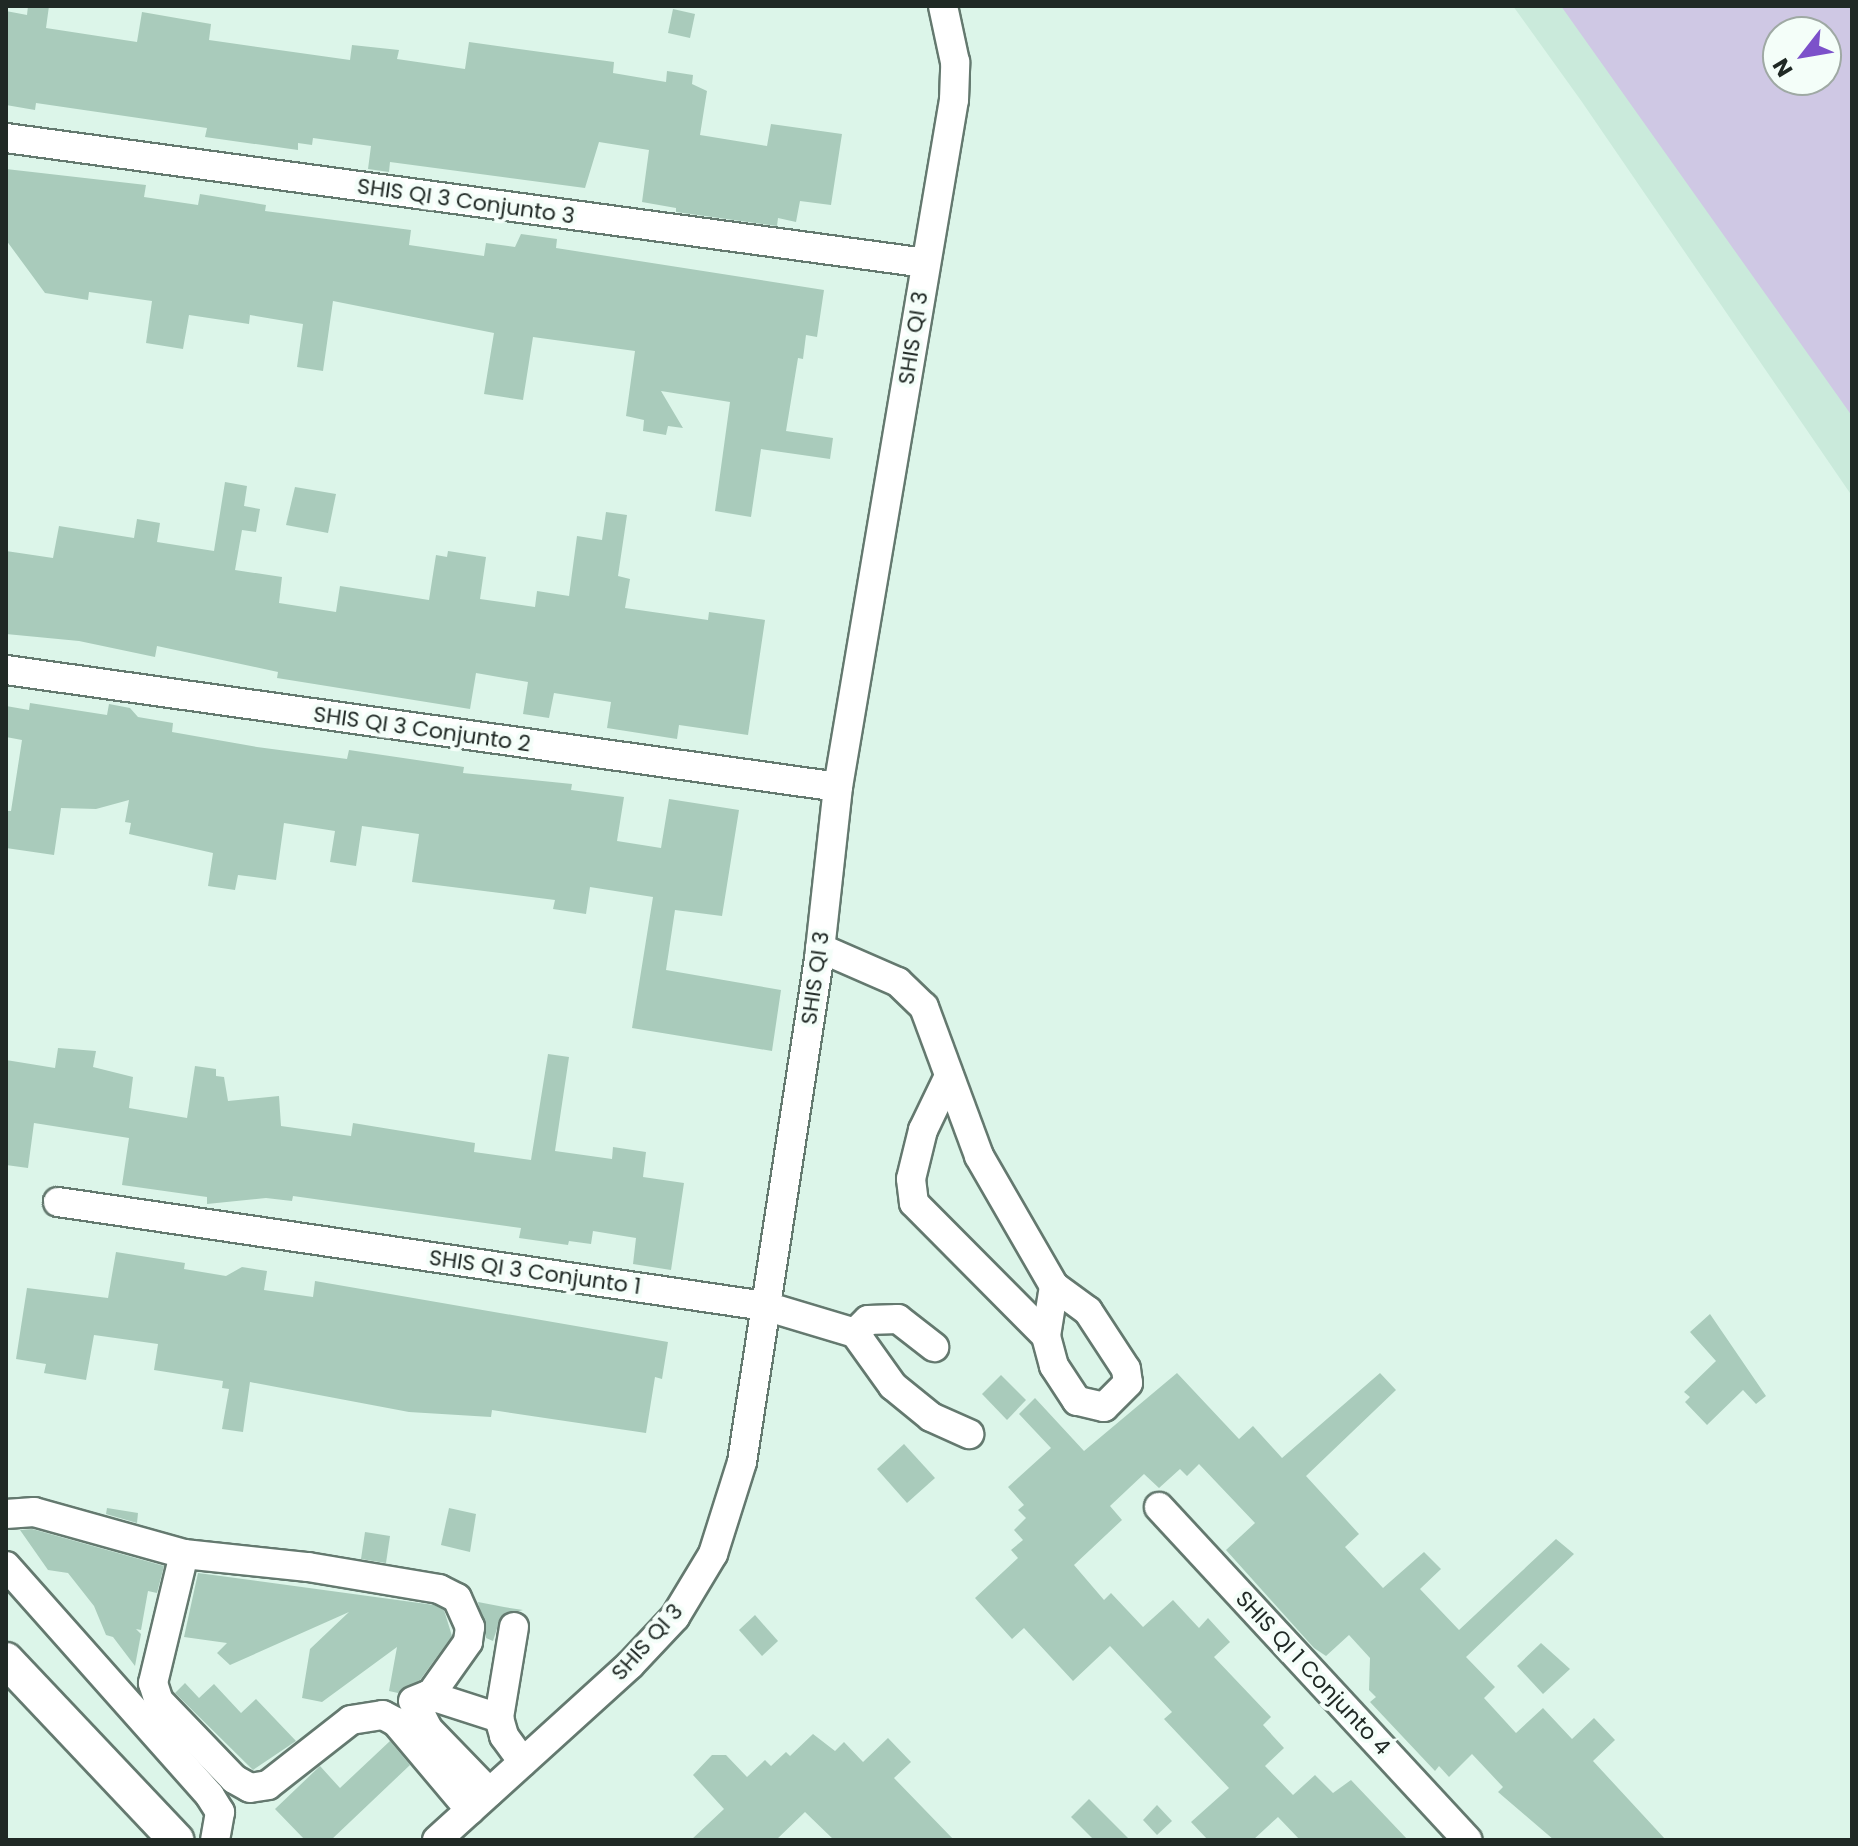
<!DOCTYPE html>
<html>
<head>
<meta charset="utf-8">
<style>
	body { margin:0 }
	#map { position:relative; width:1858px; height:1846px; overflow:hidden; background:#dcf5e9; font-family:Poppins,sans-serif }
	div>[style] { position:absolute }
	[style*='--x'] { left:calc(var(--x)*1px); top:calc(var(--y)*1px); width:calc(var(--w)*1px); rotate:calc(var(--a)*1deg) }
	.built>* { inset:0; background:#caeadb }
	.green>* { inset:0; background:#cfc8e4 }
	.building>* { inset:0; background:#a9cbbb }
	.roads { filter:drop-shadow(2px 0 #64796f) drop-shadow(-2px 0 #64796f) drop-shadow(0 2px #64796f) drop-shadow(0 -2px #64796f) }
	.minor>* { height:28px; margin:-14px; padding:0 14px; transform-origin:14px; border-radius:14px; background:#fff }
	.major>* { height:34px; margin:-17px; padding:0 17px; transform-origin:17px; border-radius:17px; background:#fff }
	span { translate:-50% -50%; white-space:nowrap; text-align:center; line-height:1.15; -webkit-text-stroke:8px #f4fef9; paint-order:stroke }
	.street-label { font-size:22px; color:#202925 }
	.frame { position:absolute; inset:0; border:8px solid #202925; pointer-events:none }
	.north { position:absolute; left:1762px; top:16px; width:80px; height:80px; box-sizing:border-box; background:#f4fef9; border:2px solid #9fa9a4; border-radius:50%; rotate:239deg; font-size:22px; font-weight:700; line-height:32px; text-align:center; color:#202925 }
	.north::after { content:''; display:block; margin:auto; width:28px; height:36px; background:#7c51ca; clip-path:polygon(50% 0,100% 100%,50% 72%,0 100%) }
</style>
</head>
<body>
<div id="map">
	<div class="built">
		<i style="clip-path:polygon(evenodd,1513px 6px,1852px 6px,1852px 496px,1582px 102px,1513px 6px,1778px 32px,1826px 32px,1826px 80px,1778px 80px,1778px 32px)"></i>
	</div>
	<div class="green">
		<i style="clip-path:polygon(evenodd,1561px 6px,1852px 6px,1852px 416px,1561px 6px,1778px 32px,1826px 32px,1826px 80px,1778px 80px,1778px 32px)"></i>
	</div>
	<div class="building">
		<i style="clip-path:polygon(28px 6px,49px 6px,46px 28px,137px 42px,142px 12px,211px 24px,209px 40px,350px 60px,352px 45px,399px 50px,397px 59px,465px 69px,469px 42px,614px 62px,613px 73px,666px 82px,667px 71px,693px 75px,692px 84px,707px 91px,700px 135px,767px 146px,771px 124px,842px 134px,831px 205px,800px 201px,796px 222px,778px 218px,777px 226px,676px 212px,676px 208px,642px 202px,649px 150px,599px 142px,585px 188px,390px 162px,389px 172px,368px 169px,371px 146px,313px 138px,312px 145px,298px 143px,298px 150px,205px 137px,207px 128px,36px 103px,35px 110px,6px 105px,6px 11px,27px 15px)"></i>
		<i style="clip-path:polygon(673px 9px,695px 14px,690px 38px,668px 33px)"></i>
		<i style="clip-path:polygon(6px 169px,146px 185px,144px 197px,198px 205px,200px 194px,266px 205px,265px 211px,411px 230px,409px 245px,484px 256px,486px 243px,515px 247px,521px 234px,557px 239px,556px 248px,824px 290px,817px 337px,806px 335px,803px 359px,798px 358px,786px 431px,833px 438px,830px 459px,761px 449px,751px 517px,715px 511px,730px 402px,661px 391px,683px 428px,668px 426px,666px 435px,643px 431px,644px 420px,626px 416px,635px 351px,533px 337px,523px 400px,484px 394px,494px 333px,333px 301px,323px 371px,297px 367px,303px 324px,250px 315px,249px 324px,189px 315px,183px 349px,146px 343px,152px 301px,89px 292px,88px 300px,45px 293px,6px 240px)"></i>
		<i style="clip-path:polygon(225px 482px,247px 486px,244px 506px,260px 509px,256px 532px,242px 530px,235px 570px,282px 577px,279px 603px,336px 612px,340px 586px,429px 600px,436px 555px,447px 557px,448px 551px,486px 557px,480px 599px,535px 607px,537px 591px,569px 596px,577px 536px,602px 540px,606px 512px,627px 515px,618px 576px,630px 579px,625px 608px,708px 620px,709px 612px,765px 620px,748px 735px,679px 725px,677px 739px,607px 728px,611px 702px,554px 693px,549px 718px,523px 714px,528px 682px,476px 673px,470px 709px,277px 678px,278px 672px,157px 646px,155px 657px,79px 641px,6px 634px,6px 551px,53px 558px,59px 526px,134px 538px,137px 519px,160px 523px,157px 542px,214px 551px)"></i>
		<i style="clip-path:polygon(295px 487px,336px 494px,328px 533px,286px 525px)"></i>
		<i style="clip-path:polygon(30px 703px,107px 715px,109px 704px,130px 708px,138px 717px,173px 723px,172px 732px,257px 747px,347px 759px,349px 750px,464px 767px,463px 773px,572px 784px,571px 790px,624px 797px,617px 841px,661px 848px,669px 799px,739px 810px,722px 916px,675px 910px,666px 970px,781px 990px,772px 1051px,632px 1028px,653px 897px,590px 887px,586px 914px,553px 909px,555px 900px,412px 882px,419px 834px,362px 826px,356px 866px,330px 862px,335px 831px,284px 823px,276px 880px,238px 875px,235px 890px,208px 886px,213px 853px,129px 834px,131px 823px,125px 822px,129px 800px,96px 809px,61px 808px,54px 855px,6px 848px,6px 811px,11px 811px,22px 740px,6px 737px,6px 706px,29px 710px)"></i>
		<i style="clip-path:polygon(58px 1048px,96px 1051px,93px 1067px,133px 1077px,129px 1108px,187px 1118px,195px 1066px,216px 1069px,216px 1076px,224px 1077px,228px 1101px,279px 1096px,281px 1126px,351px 1136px,353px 1123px,475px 1143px,474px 1152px,531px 1160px,548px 1054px,569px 1057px,555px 1151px,612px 1159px,613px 1147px,646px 1152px,643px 1177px,684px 1183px,671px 1270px,633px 1264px,636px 1238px,593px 1231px,591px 1244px,569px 1241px,568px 1245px,519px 1238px,521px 1228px,293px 1196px,292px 1201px,266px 1198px,207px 1204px,207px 1197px,122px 1185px,129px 1138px,34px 1123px,28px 1168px,6px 1165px,6px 1060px,55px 1068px)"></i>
		<i style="clip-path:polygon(116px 1252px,185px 1263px,184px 1269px,226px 1276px,242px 1267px,267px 1271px,264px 1290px,313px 1297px,315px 1281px,668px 1342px,662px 1379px,655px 1377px,646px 1433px,492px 1410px,491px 1417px,409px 1412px,250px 1382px,243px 1432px,222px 1429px,229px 1389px,222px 1388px,223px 1381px,154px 1370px,158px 1344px,94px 1335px,86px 1380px,44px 1373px,46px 1364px,16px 1359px,27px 1288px,108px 1298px)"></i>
		<i style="clip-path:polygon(1710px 1314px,1766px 1396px,1756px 1404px,1743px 1390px,1707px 1425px,1685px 1402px,1690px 1397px,1684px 1392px,1716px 1361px,1690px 1332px)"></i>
		<i style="clip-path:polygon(1177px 1373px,1239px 1439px,1253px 1426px,1282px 1458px,1380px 1373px,1396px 1390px,1306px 1476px,1359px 1534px,1345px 1547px,1383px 1588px,1424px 1552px,1441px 1569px,1420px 1589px,1459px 1630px,1556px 1539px,1574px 1554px,1466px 1657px,1495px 1687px,1484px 1698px,1516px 1733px,1543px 1708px,1572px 1739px,1594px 1718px,1615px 1740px,1593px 1761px,1666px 1840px,1554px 1840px,1498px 1792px,1503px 1787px,1472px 1754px,1449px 1777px,1439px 1766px,1435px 1771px,1370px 1702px,1376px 1697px,1369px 1690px,1370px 1658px,1349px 1635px,1326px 1656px,1314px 1648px,1226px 1550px,1255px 1523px,1199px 1464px,1187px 1476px,1180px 1469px,1159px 1488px,1144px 1474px,1110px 1506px,1122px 1520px,1074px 1565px,1104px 1600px,1111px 1593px,1143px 1627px,1173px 1600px,1199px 1628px,1208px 1618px,1230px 1642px,1214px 1657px,1271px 1717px,1263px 1725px,1284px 1748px,1265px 1766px,1293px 1795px,1315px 1775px,1333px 1793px,1351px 1780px,1408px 1840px,1300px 1840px,1278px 1817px,1253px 1840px,1208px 1840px,1191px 1822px,1229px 1788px,1164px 1719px,1172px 1712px,1110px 1646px,1073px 1681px,1024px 1628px,1012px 1639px,975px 1598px,1018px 1558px,1011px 1550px,1023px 1540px,1014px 1530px,1026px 1518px,1018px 1510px,1024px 1505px,1008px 1487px,1051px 1448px,1019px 1414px,1035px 1398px,1084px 1451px)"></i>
		<i style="clip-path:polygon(1001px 1375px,1026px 1400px,1007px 1420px,982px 1394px)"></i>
		<i style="clip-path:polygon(904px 1444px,935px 1478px,907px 1503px,877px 1469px)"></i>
		<i style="clip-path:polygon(107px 1508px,138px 1513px,137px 1523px,106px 1514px)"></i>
		<i style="clip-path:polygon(449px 1508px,476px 1514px,470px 1552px,441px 1545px)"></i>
		<i style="clip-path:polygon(32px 1529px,164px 1566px,157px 1593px,148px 1591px,141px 1630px,136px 1629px,141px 1634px,135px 1666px,113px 1637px,106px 1635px,94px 1606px,68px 1573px,48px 1570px,20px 1530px)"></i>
		<i style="clip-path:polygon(365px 1532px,390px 1536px,386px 1563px,361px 1559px)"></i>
		<i style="clip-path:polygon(198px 1573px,434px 1605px,444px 1610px,452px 1636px,420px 1680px,398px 1693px,389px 1691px,397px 1647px,322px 1702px,302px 1698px,310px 1649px,349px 1612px,230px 1665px,217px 1653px,227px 1643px,184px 1637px)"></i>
		<i style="clip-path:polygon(478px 1602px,504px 1607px,523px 1610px,501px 1616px,493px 1641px,486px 1638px)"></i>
		<i style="clip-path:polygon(755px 1615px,778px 1641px,762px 1656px,739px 1630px)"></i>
		<i style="clip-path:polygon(1541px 1643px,1570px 1669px,1543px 1694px,1517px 1666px)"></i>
		<i style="clip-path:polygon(185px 1683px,199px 1698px,214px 1684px,241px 1713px,256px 1699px,296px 1741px,253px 1770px,175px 1693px)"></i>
		<i style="clip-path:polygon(813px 1734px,835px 1751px,844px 1742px,863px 1762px,888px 1738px,911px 1762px,894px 1778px,954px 1840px,834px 1840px,805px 1812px,776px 1840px,691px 1840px,724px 1809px,693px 1775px,712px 1755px,726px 1755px,747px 1777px,765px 1760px,771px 1766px,786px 1752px,790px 1756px)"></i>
		<i style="clip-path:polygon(390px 1741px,410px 1765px,331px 1840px,305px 1840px,275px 1809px,320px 1766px,340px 1788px)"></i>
		<i style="clip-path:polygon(1089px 1799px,1130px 1840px,1094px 1840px,1071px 1817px)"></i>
		<i style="clip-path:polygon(1157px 1805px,1172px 1821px,1157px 1835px,1143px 1820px)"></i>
	</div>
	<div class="roads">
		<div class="minor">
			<i style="--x:6;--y:138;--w:928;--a:7.74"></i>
			<i style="--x:6;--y:670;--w:840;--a:8"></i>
			<i style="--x:820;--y:948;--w:85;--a:23.6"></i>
			<i style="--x:898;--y:982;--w:36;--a:44"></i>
			<i style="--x:924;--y:1007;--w:159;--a:69.7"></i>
			<i style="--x:979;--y:1156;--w:150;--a:60"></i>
			<i style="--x:1054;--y:1286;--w:42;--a:36.3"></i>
			<i style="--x:1088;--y:1311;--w:69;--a:56.8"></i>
			<i style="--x:1126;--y:1369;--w:14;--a:82"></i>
			<i style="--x:1128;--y:1383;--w:34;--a:135"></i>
			<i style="--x:1104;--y:1407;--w:28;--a:-167"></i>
			<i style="--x:1077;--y:1401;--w:42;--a:-123.3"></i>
			<i style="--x:1054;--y:1366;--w:31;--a:-105"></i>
			<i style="--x:1046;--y:1336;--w:51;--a:-80.9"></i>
			<i style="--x:949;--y:1076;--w:60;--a:115.7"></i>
			<i style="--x:923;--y:1130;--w:50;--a:103.8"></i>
			<i style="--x:911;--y:1179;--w:24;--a:83"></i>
			<i style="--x:914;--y:1203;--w:187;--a:45.2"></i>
			<i style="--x:58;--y:1202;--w:715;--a:8.37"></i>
			<i style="--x:765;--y:1306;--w:94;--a:16.7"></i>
			<i style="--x:855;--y:1333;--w:65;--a:54.4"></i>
			<i style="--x:893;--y:1386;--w:49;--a:39.2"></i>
			<i style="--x:931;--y:1417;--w:42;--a:24.1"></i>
			<i style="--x:855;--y:1333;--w:18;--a:-45"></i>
			<i style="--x:868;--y:1320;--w:30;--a:-2"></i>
			<i style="--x:898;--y:1319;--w:46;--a:37.9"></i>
			<i style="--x:1159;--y:1507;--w:454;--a:47.2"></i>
			<i style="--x:6;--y:1514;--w:28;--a:-4"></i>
			<i style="--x:34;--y:1512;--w:156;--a:15.6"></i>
			<i style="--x:184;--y:1554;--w:125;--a:6"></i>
			<i style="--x:308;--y:1567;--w:133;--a:9.5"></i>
			<i style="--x:439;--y:1589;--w:20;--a:27"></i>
			<i style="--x:457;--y:1598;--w:32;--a:66"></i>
			<i style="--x:470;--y:1627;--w:15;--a:98"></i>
			<i style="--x:468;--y:1642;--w:85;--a:125.4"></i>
			<i style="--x:419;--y:1711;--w:20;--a:63"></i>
			<i style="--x:428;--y:1729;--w:88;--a:45.9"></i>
			<i style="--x:184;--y:1554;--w:133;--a:103.5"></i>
			<i style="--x:153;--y:1683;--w:19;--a:72"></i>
			<i style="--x:159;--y:1701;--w:108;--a:46.1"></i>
			<i style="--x:234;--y:1779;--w:18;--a:29"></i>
			<i style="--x:250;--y:1788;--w:18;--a:-9"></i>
			<i style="--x:268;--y:1785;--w:105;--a:-38.1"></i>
			<i style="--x:351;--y:1720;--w:32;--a:-9"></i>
			<i style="--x:383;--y:1715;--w:15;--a:28"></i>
			<i style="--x:396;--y:1722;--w:115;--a:49.9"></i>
			<i style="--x:6;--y:1566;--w:307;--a:48.4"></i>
			<i style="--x:210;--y:1796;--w:19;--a:58"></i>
			<i style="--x:220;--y:1812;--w:28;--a:100"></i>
			<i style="--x:514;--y:1627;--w:92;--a:99.4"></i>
			<i style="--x:499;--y:1718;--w:19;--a:74"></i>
			<i style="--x:504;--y:1736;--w:32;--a:54"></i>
			<i style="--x:413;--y:1701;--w:16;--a:-22"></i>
			<i style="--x:428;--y:1695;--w:75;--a:17.9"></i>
			<i style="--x:437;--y:1840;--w:261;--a:-42.2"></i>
			<i style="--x:630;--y:1665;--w:66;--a:-46.8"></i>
			<i style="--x:675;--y:1617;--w:74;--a:-58.9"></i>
			<i style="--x:713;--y:1554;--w:96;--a:-72.5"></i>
			<i style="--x:742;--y:1462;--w:509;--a:-81.3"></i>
			<i style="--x:819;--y:959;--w:173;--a:-83.7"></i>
			<i style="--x:838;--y:787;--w:697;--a:-80.42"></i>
			<i style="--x:954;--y:100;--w:38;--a:-88"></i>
			<i style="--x:955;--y:62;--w:57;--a:-102.1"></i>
		</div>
		<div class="major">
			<i style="--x:6;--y:1660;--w:248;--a:46.6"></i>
		</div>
	</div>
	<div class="street-label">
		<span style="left:466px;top:201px;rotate:8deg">SHIS QI 3 Conjunto 3</span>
		<span style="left:913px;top:338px;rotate:-81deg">SHIS QI 3</span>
		<span style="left:422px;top:729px;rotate:8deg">SHIS QI 3 Conjunto 2</span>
		<span style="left:815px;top:978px;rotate:-82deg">SHIS QI 3</span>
		<span style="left:535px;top:1272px;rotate:8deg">SHIS QI 3 Conjunto 1</span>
		<span style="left:647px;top:1642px;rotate:-48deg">SHIS QI 3</span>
		<span style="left:1313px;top:1673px;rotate:47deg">SHIS QI 1 Conjunto 4</span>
	</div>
	<div class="frame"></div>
	<div class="north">N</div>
</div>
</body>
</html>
